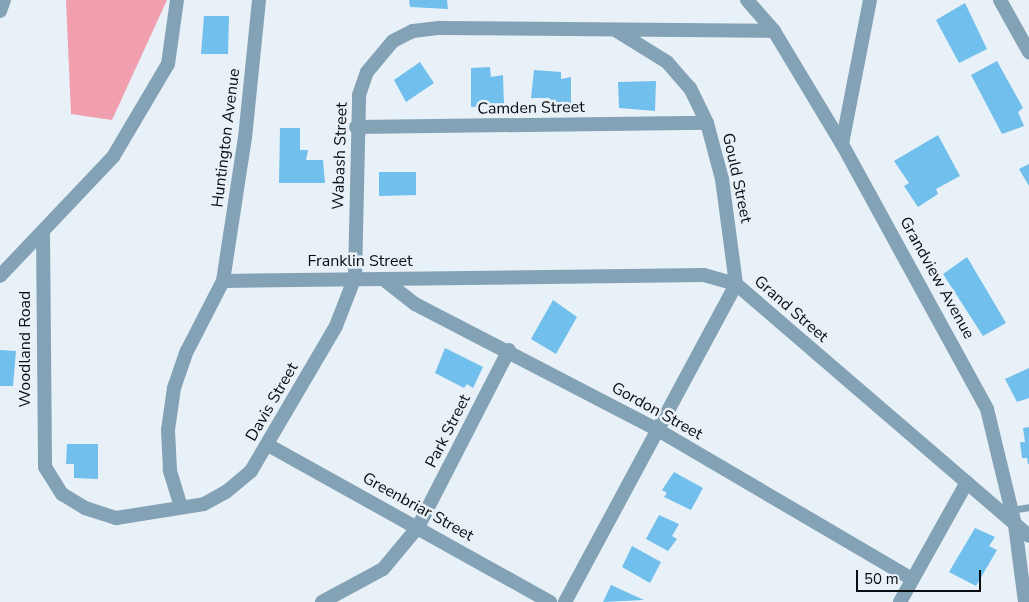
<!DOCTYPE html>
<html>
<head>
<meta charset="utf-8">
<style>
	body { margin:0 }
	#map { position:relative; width:1029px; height:602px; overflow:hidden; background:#e8f1f7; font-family:"Nunito Sans",sans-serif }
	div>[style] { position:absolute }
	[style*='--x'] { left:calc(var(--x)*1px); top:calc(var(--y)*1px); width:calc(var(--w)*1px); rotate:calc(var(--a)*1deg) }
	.forest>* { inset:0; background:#f19eaf }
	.building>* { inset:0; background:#71bfec }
	.service>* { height:7px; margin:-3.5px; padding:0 3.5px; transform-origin:3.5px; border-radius:3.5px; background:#83a2b6 }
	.minor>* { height:14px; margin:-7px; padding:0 7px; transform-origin:7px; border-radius:7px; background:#83a2b6 }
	span { translate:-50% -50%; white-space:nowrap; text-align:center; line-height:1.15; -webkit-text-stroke:5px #e8f1f7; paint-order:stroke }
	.street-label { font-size:16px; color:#0a0d0f }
	.scale { position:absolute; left:856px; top:570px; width:125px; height:22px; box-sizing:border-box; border:2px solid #0a0d0f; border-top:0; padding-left:6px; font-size:15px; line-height:18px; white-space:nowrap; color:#0a0d0f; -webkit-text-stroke:4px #e8f1f7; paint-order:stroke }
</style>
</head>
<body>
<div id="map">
	<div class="forest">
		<i style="clip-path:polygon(66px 0,167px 0,112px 120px,71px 114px)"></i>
	</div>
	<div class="building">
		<i style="clip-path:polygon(409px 0,447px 0,448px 9px,410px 7px)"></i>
		<i style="clip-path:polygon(965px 3px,987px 49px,959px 63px,936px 20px)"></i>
		<i style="clip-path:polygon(204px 16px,229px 16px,228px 54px,201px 54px)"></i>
		<i style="clip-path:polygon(997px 61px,1023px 108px,1018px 112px,1024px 126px,1002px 134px,971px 75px)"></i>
		<i style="clip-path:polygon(420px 62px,434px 83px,406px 102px,394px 80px)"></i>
		<i style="clip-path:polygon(490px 67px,491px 77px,503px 75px,504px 105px,471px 107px,471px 68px)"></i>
		<i style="clip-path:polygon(534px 70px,561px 72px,561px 79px,571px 77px,571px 105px,549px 107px,550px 98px,531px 98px)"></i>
		<i style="clip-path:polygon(656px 81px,655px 111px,619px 108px,618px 82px)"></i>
		<i style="clip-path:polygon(280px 128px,300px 128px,300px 150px,308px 150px,306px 160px,323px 160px,325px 183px,279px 183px)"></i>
		<i style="clip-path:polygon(938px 135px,960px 176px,936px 189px,938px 194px,918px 207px,904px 186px,909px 183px,894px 161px)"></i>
		<i style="clip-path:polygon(1029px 164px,1029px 186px,1019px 169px)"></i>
		<i style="clip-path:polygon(379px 172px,416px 172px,416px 195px,379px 196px)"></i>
		<i style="clip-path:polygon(967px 257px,1006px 323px,983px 336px,943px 274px)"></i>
		<i style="clip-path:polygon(553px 300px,577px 317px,556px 354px,531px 339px)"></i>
		<i style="clip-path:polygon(445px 348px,483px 367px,473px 388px,467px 384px,464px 388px,435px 373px)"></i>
		<i style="clip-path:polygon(0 350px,16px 351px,13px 386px,0 386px)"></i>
		<i style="clip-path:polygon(1029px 368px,1029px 398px,1017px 402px,1005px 379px)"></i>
		<i style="clip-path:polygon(1029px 427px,1029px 464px,1028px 464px,1027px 458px,1022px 458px,1020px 442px,1025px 442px,1023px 428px)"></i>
		<i style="clip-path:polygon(67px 444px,98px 444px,98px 479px,74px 478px,74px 464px,66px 464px)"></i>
		<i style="clip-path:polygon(674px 472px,703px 488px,691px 510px,664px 497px,667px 493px,662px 490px)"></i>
		<i style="clip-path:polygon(659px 515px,679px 524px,672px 536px,677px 539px,668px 551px,646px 539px)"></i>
		<i style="clip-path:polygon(975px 528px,995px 537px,989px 546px,997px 550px,976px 586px,949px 572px)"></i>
		<i style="clip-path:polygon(632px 546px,661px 562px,650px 583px,622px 567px)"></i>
		<i style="clip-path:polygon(611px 585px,644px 600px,603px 602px)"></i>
	</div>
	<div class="service">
		<i style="--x:1011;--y:510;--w:18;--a:-9"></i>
	</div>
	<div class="minor">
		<i style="--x:747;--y:0;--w:41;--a:48.9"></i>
		<i style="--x:774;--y:31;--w:132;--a:59"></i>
		<i style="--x:842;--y:144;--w:302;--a:61.3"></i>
		<i style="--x:987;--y:409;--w:119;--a:76.4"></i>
		<i style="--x:1015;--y:525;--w:78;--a:82.6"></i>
		<i style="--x:1000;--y:0;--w:60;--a:60.9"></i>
		<i style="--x:0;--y:11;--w:12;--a:-70"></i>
		<i style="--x:617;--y:31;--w:59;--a:31.8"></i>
		<i style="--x:667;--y:62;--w:35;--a:49"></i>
		<i style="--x:690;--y:88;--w:39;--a:64"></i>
		<i style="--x:707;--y:123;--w:58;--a:75"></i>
		<i style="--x:722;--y:179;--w:106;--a:82.4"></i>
		<i style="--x:356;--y:127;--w:351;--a:-0.7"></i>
		<i style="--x:842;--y:144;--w:147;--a:-79"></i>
		<i style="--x:43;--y:232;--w:235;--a:89.5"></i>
		<i style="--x:45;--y:467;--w:32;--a:58"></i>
		<i style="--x:62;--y:494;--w:27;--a:31"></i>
		<i style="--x:85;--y:508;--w:33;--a:18"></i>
		<i style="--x:116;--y:518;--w:89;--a:-9"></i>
		<i style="--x:204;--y:504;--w:25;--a:-29"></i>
		<i style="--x:226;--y:492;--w:33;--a:-40"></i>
		<i style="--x:251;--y:471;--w:168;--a:-59.6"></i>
		<i style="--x:336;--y:326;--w:53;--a:-68.8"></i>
		<i style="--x:355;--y:277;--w:182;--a:-88.7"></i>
		<i style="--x:359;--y:95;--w:24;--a:-71"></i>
		<i style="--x:367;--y:72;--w:40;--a:-50"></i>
		<i style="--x:393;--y:41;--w:22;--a:-27"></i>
		<i style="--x:413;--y:31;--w:26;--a:-7"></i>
		<i style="--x:439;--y:28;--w:335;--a:0.5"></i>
		<i style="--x:0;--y:276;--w:164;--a:-46.5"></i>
		<i style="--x:113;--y:157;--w:108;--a:-59.4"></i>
		<i style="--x:168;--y:64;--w:65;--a:-82"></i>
		<i style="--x:383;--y:279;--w:41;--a:38"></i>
		<i style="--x:415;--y:304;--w:274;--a:27.4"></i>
		<i style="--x:658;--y:430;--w:294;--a:30.4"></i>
		<i style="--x:223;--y:281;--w:481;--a:-0.7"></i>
		<i style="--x:704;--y:275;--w:33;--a:16"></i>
		<i style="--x:736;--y:284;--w:386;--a:40.7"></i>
		<i style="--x:268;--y:445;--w:323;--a:29.1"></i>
		<i style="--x:181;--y:507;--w:39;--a:-107"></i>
		<i style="--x:170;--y:470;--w:40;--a:-92.9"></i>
		<i style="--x:168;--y:430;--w:42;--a:-81.9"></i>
		<i style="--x:174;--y:388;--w:39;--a:-71"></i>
		<i style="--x:187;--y:351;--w:79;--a:-62.8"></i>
		<i style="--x:223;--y:281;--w:145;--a:-81.3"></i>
		<i style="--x:245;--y:138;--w:139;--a:-84.2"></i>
		<i style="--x:322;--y:602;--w:69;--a:-28.4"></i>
		<i style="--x:383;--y:569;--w:55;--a:-50.2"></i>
		<i style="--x:418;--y:527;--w:199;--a:-62.8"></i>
		<i style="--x:565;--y:602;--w:361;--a:-61.7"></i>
		<i style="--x:900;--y:602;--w:137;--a:-60.8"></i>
	</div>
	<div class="street-label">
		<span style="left:531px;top:108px;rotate:-1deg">Camden Street</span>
		<span style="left:226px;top:138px;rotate:-83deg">Huntington Avenue</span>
		<span style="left:340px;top:156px;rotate:-88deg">Wabash Street</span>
		<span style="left:737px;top:178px;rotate:78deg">Gould Street</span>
		<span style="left:360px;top:261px">Franklin Street</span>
		<span style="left:937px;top:278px;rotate:61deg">Grandview Avenue</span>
		<span style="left:791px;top:309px;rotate:41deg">Grand Street</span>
		<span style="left:25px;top:349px;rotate:-90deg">Woodland Road</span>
		<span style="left:272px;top:402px;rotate:-60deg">Davis Street</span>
		<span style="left:657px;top:411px;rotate:29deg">Gordon Street</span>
		<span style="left:448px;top:431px;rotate:-63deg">Park Street</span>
		<span style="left:418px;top:507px;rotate:29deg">Greenbriar Street</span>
	</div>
	<div class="scale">50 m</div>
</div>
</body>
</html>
